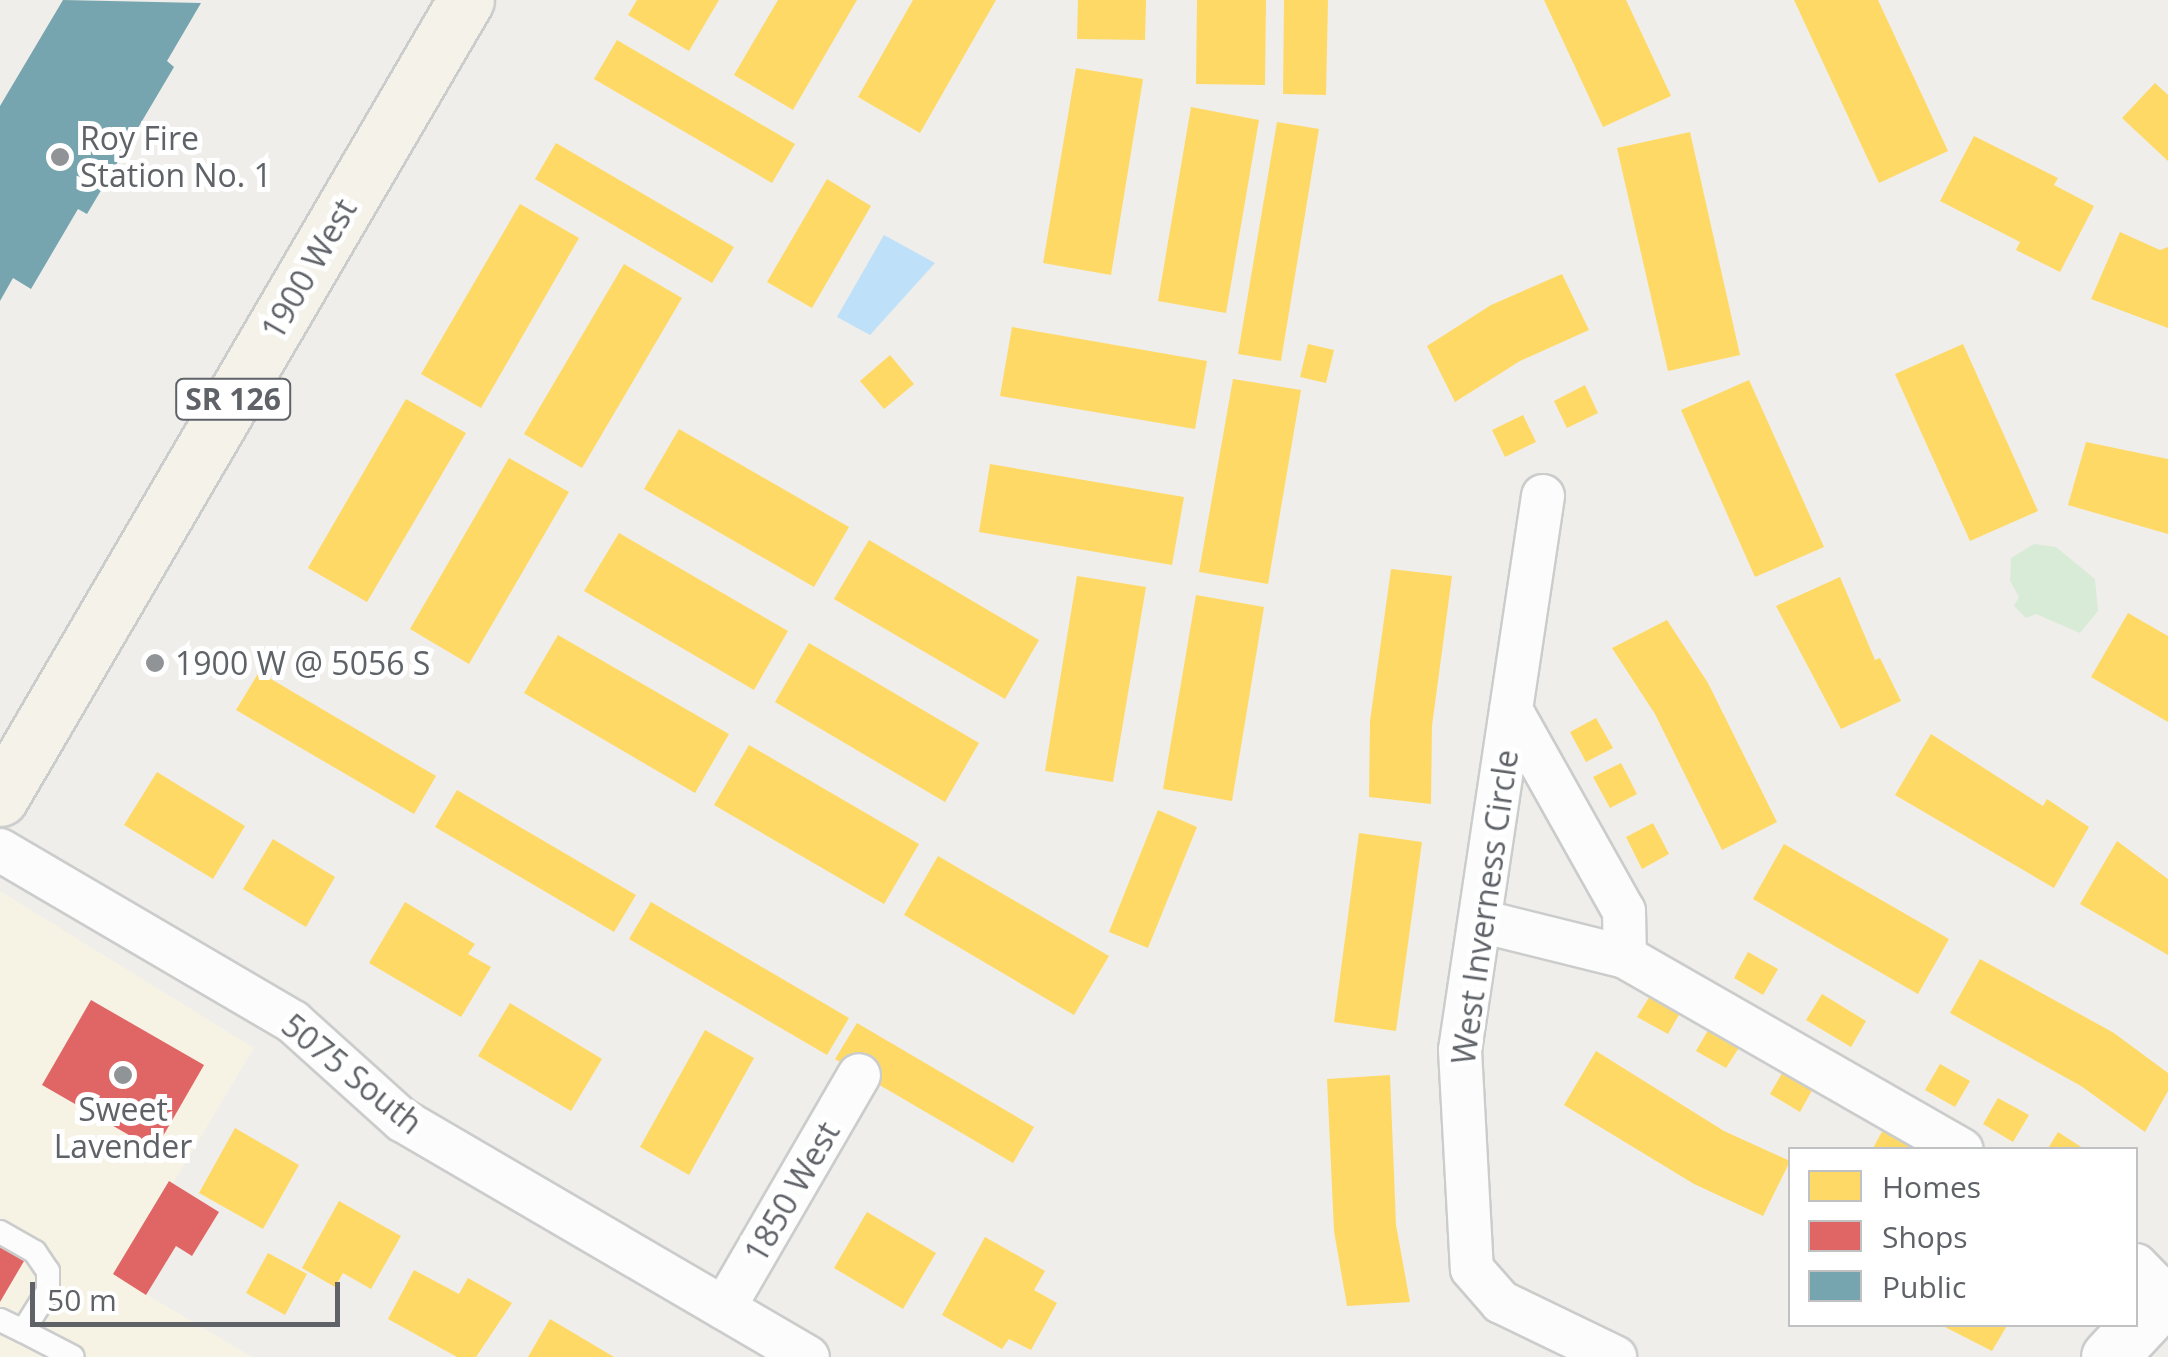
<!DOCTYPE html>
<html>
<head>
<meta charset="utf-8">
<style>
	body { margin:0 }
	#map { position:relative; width:2168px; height:1357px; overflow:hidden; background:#efeeea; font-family:"Open Sans",sans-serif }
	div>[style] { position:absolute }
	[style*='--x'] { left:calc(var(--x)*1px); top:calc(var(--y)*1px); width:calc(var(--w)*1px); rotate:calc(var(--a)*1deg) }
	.commercial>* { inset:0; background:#f7f3e4 }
	.green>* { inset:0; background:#d8ebd6 }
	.water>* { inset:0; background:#bfe0f9 }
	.homes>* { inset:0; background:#ffd966 }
	.shops>* { inset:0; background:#e06666 }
	.public>* { inset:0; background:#76a5af }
	.roads { filter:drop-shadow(2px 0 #cbcccc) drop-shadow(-2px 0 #cbcccc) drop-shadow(0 2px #cbcccc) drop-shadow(0 -2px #cbcccc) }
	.service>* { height:22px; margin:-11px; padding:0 11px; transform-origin:11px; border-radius:11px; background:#fdfcfc }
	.minor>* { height:42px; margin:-21px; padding:0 21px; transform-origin:21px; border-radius:21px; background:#fdfcfc }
	.tertiary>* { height:55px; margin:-27.5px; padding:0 27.5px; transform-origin:27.5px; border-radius:27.5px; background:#fdfcfc }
	.primary>* { height:55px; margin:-27.5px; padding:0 27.5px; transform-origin:27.5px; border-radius:27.5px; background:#f4f2e9 }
	.dots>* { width:28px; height:28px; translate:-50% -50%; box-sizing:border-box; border:5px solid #fff; border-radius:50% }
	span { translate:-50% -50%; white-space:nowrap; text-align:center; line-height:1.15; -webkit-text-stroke:10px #fff; paint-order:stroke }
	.shield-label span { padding:2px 8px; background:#fff; border:2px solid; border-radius:8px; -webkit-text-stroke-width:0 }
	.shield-label { font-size:30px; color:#5f6368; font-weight:700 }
	.poi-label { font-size:32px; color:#5f6368 }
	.left { translate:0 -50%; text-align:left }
	.street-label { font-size:32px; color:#5f6368 }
	.legend { position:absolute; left:1788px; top:1147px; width:350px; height:180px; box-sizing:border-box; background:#fff; border:2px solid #bfc1c3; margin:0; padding:12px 18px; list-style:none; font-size:30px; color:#5f6368 }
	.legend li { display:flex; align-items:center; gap:20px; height:50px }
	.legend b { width:50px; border:2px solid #bfc1c3 }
	.scale { position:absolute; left:30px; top:1282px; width:310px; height:45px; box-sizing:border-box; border:5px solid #5f6368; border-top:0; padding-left:12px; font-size:30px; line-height:35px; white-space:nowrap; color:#5f6368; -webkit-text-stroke:8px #fff; paint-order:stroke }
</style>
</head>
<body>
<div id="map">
	<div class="commercial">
		<i style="clip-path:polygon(0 891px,254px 1048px,117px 1277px,252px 1357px,0 1357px)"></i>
	</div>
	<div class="green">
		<i style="clip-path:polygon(2034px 544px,2056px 547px,2095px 579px,2098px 611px,2080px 633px,2036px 614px,2026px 618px,2014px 606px,2019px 597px,2010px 581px,2011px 558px)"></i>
	</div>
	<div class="water">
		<i style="clip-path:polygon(884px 235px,935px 263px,870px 335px,837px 317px)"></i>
	</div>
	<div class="homes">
		<i style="clip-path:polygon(637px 0,719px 0,689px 51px,628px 15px)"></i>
		<i style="clip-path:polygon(778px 0,857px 0,793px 110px,734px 75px)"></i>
		<i style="clip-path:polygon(913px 0,996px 0,920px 133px,858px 97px)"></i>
		<i style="clip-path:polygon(1078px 0,1146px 0,1145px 40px,1077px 39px)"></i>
		<i style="clip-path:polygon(1197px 0,1266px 0,1265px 85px,1196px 84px)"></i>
		<i style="clip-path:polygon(1284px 0,1328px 0,1326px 95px,1283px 94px)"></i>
		<i style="clip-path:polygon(1544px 0,1626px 0,1671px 96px,1603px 127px)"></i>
		<i style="clip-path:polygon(1794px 0,1878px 0,1948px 151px,1879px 183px)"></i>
		<i style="clip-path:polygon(617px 40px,795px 144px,772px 183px,594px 79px)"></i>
		<i style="clip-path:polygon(1076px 68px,1143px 79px,1111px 275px,1043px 263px)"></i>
		<i style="clip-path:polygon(2155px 83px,2168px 95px,2168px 161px,2122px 118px)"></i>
		<i style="clip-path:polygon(1191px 107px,1259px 120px,1226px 313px,1158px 301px)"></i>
		<i style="clip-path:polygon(1277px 122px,1319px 129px,1281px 361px,1238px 354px)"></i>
		<i style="clip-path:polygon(1690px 132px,1740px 355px,1668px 371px,1617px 148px)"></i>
		<i style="clip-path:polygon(1974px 136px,2058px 178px,2054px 185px,2094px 206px,2060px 272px,2016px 250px,2020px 242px,1940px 201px)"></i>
		<i style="clip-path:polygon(556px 143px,734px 247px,712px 283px,535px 179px)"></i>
		<i style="clip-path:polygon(827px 179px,871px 206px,812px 308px,767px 282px)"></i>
		<i style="clip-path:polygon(520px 204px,579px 238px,481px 408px,421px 374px)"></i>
		<i style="clip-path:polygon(2120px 232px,2160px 250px,2168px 247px,2168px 328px,2091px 299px)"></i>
		<i style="clip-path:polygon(624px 264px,682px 298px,582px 468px,524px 434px)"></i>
		<i style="clip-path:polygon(1562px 274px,1589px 330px,1520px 361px,1455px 402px,1427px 346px,1491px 305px)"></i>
		<i style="clip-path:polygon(1012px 327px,1207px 361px,1195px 429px,1000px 396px)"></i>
		<i style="clip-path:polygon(1308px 344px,1334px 350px,1326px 383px,1300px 377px)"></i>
		<i style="clip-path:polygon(1963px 344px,2038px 511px,1970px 541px,1895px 374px)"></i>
		<i style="clip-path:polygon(890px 355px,914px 384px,884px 409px,860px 381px)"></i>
		<i style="clip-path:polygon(1233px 379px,1301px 390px,1268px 584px,1199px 572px)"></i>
		<i style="clip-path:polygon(1749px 380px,1824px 547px,1755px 577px,1681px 410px)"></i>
		<i style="clip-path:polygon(1585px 385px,1598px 413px,1567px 428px,1554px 401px)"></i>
		<i style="clip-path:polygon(406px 399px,466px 433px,367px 602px,308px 568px)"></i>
		<i style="clip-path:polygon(1523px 415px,1536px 442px,1505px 457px,1492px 430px)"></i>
		<i style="clip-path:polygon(679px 429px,849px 527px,814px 587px,644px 489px)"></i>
		<i style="clip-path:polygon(2086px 442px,2168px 459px,2168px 534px,2068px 505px)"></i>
		<i style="clip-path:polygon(509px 458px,569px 492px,469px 664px,410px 629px)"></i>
		<i style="clip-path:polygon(990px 464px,1184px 497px,1172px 565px,979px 532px)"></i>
		<i style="clip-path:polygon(619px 533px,788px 631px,754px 690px,584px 591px)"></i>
		<i style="clip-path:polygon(869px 540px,1039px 640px,1005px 699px,834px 599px)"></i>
		<i style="clip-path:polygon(1391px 569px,1452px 576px,1432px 726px,1431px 804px,1369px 797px,1370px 721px)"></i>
		<i style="clip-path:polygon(1077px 576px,1146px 587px,1113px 782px,1045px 771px)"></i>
		<i style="clip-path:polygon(1840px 577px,1875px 660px,1880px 658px,1901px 701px,1841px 729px,1776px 606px)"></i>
		<i style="clip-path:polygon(1196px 595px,1264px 607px,1232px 801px,1163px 789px)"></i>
		<i style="clip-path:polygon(2128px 613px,2168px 636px,2168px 722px,2091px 677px)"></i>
		<i style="clip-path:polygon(1667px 620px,1708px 683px,1777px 822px,1722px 850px,1655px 714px,1612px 648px)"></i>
		<i style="clip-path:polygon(558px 635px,729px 734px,695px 793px,524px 693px)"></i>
		<i style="clip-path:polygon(809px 643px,979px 743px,945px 802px,775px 702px)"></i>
		<i style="clip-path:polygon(259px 672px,436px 776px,414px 814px,236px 710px)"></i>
		<i style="clip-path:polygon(1596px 718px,1613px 748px,1586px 762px,1570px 732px)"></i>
		<i style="clip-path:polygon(1931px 734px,2043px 806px,2047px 799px,2089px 827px,2054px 888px,1895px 795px)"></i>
		<i style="clip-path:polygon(749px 745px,919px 844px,884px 904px,714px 805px)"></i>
		<i style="clip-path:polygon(1621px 763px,1637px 794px,1610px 808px,1593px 777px)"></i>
		<i style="clip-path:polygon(157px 772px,245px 826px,213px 879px,124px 825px)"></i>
		<i style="clip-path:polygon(457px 790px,636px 895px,614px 932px,435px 827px)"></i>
		<i style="clip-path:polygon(1158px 810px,1197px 827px,1148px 948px,1109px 932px)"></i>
		<i style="clip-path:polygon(1653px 823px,1669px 854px,1642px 869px,1626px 837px)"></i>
		<i style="clip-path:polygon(1359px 833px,1422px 842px,1396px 1031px,1334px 1022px)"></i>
		<i style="clip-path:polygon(273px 839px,335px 877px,306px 927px,243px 889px)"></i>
		<i style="clip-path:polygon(2117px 841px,2168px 879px,2168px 955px,2080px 904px)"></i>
		<i style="clip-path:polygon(1784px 844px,1949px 939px,1918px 994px,1753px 899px)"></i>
		<i style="clip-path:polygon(938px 856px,1109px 956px,1074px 1015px,904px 915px)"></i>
		<i style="clip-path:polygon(405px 902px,475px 944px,468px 954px,491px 967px,461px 1017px,369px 963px)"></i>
		<i style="clip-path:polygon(651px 902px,849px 1018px,827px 1055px,629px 939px)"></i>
		<i style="clip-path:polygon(1748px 952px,1778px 969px,1763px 995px,1734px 978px)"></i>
		<i style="clip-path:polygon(1980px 959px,2114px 1033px,2168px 1073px,2168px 1091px,2145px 1132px,2081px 1086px,1950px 1013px)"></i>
		<i style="clip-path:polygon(1653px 991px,1683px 1008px,1668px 1034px,1637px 1017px)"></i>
		<i style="clip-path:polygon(1822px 994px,1866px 1021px,1851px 1047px,1806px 1020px)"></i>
		<i style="clip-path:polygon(510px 1003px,602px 1059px,571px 1111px,478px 1056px)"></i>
		<i style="clip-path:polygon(857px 1023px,1034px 1127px,1013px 1163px,835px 1059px)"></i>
		<i style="clip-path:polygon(1711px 1025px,1742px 1043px,1726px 1068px,1696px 1051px)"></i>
		<i style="clip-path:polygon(705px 1030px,754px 1058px,689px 1175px,640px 1147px)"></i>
		<i style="clip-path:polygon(1596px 1051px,1724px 1131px,1790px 1161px,1763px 1216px,1694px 1184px,1564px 1105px)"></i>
		<i style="clip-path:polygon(1940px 1064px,1970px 1081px,1955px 1107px,1925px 1090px)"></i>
		<i style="clip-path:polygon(1785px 1068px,1815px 1085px,1800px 1112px,1770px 1094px)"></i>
		<i style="clip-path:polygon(1390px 1075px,1396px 1225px,1410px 1302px,1347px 1306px,1334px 1231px,1327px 1079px)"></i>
		<i style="clip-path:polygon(1998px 1098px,2029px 1115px,2013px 1142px,1983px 1124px)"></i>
		<i style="clip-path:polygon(1885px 1126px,1915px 1144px,1912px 1150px,1872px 1150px)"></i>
		<i style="clip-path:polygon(235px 1128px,299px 1165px,263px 1229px,199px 1193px)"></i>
		<i style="clip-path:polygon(2058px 1132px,2086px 1150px,2047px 1150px)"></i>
		<i style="clip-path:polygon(339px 1201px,401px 1236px,371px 1289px,343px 1273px,335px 1287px,302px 1268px)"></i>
		<i style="clip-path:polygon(867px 1212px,936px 1253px,903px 1309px,834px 1268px)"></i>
		<i style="clip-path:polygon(985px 1237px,1045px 1271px,1034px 1290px,1057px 1303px,1031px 1350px,1009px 1339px,1002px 1349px,942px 1315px)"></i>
		<i style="clip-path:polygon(268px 1253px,307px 1274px,285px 1315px,246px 1293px)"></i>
		<i style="clip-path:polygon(414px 1270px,459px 1294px,468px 1278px,512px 1303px,476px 1357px,457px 1357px,388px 1319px)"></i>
		<i style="clip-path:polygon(550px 1319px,614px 1357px,528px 1357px)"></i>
		<i style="clip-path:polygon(1939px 1324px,2008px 1324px,1992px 1351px)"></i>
	</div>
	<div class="shops">
		<i style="clip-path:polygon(91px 1000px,204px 1065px,155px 1150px,42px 1085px)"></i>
		<i style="clip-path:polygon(169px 1181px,219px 1212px,192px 1256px,176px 1246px,146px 1295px,113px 1274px)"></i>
		<i style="clip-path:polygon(0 1240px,27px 1256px,0 1302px)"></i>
	</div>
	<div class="public">
		<i style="clip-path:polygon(63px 0,201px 3px,167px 61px,174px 67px,87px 214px,78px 209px,31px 289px,13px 278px,0 301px,0 106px)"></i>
	</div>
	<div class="roads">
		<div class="service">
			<i style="--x:0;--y:1232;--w:40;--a:29.7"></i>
			<i style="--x:35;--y:1252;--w:23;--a:56"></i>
			<i style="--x:48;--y:1271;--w:20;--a:90"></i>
			<i style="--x:48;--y:1291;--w:47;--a:122"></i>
			<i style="--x:23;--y:1331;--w:25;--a:-154"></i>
			<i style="--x:23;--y:1331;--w:56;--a:27.5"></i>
		</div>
		<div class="minor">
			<i style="--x:1543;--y:496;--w:560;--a:98.52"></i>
			<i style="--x:1460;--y:1050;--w:219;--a:86.9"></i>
			<i style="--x:1472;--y:1269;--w:44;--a:48.7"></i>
			<i style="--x:1501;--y:1302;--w:127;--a:25.8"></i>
			<i style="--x:1511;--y:710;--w:231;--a:60.7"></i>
			<i style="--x:1624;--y:911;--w:46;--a:88.8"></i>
			<i style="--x:1625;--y:957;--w:388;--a:29.8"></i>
			<i style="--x:0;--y:850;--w:340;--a:30.4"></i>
			<i style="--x:293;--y:1022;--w:147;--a:42"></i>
			<i style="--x:402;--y:1120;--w:470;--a:30.3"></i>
			<i style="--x:1480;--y:921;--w:149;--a:13.9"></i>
			<i style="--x:2136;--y:1265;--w:43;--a:45.9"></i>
			<i style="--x:724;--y:1308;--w:269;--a:-59.9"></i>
		</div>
		<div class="tertiary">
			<i style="--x:2109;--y:1357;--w:86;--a:-46.9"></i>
		</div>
		<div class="primary">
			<i style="--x:0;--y:798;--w:924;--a:-59.72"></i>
		</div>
	</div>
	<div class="dots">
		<i style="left:60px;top:157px;background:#919496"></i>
		<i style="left:155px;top:663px;background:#919496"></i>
		<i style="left:123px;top:1075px;background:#919496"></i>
	</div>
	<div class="shield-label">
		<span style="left:233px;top:399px">SR 126</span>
	</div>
	<div class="poi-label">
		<span class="left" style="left:80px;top:157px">Roy Fire<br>Station No. 1</span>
		<span class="left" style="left:175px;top:663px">1900 W @ 5056 S</span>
		<span style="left:123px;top:1128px">Sweet<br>Lavender</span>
	</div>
	<div class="street-label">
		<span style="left:309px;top:269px;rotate:-60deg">1900 West</span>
		<span style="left:1485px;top:907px;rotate:-82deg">West Inverness Circle</span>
		<span style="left:352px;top:1074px;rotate:39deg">5075 South</span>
		<span style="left:792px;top:1192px;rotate:-60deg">1850 West</span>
	</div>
	<ul class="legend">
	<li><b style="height:28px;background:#ffd966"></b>Homes</li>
	<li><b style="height:28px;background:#e06666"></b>Shops</li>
	<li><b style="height:28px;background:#76a5af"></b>Public</li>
	</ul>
	<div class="scale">50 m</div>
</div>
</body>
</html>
